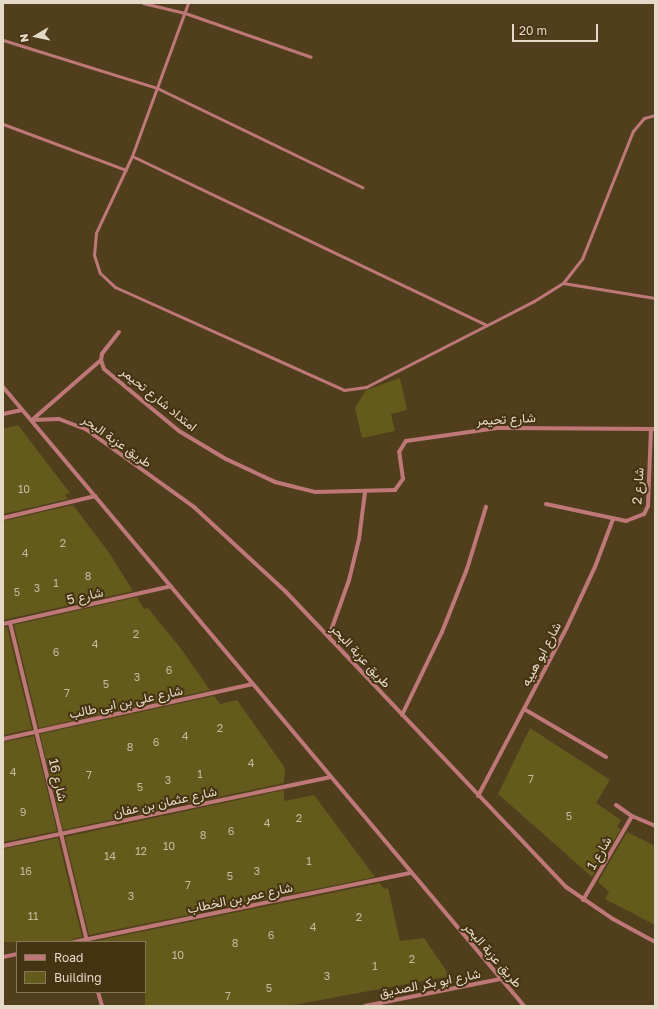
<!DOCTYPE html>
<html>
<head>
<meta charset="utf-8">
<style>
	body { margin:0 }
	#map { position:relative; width:658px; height:1009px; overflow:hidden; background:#513e1d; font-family:"Golos Text",Vazirmatn,sans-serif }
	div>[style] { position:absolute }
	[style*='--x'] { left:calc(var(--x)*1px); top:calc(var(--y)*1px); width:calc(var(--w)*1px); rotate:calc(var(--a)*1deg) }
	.building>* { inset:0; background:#645a1c }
	.service>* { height:3px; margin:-1.5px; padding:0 1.5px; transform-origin:1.5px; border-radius:1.5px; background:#be7878 }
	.minor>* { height:4px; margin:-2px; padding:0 2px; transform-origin:2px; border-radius:2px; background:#be7878 }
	span { translate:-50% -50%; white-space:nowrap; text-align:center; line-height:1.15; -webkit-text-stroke:4px #463312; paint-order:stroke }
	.number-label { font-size:11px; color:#c5ba9c }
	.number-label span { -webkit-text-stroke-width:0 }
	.street-label { font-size:13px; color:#e5dac7 }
	.frame { position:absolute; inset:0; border:4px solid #e5dac7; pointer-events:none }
	.legend { position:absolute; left:16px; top:941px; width:130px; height:52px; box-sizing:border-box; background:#463312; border:1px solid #86765a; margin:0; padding:5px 7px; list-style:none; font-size:12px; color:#e5dac7 }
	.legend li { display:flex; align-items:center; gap:8px; height:20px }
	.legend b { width:20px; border:1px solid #86765a }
	.north { position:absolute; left:16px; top:16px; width:40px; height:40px; -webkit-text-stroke:3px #463312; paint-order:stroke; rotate:261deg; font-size:11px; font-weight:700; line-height:16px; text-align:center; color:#e5dac7 }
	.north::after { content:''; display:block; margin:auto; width:14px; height:18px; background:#e5dac7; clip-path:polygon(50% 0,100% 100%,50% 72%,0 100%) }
	.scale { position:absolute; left:512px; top:24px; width:86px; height:18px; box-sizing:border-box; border:2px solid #e5dac7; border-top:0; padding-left:5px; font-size:12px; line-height:14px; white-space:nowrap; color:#e5dac7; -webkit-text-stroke:3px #463312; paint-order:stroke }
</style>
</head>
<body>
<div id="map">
	<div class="building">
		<i style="clip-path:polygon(400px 378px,407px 410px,391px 414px,395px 431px,362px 438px,355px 408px,366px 390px)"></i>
		<i style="clip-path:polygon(18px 425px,70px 493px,65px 494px,68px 499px,3px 514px,3px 429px)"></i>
		<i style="clip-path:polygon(73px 505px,110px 554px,133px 591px,3px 620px,3px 521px)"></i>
		<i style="clip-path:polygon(137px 597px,144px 609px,148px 608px,182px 650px,210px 690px,39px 728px,14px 625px)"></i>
		<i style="clip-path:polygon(3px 627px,7px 627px,32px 729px,3px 735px)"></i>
		<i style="clip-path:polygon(214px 696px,220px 704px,237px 700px,285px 768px,284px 783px,63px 830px,40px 734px)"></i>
		<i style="clip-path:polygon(530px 728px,610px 780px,596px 803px,621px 820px,617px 827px,621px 829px,592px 877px,498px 794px)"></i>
		<i style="clip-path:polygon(34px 736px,57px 831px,3px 842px,3px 742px)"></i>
		<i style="clip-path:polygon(284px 790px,284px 801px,314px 795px,375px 877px,89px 935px,65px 837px)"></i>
		<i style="clip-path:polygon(627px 832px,655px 846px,655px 925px,605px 899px,609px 892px,598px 882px)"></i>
		<i style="clip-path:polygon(58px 838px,82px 937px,73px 939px,71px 942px,3px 942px,3px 849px)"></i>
		<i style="clip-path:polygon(380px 883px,384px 889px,388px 888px,400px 941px,424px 938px,450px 976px,288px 1006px,145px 1006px,145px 942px,91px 942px)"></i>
	</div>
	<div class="service">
		<i style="--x:143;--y:3;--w:43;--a:13.4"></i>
		<i style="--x:185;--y:13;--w:133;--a:19.2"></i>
		<i style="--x:188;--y:3;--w:163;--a:110.1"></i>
		<i style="--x:132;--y:156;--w:85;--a:115.1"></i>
		<i style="--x:96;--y:233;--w:22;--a:95"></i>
		<i style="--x:94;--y:255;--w:19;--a:72"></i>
		<i style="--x:100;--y:273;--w:21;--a:43"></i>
		<i style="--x:115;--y:287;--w:251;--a:24.2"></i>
		<i style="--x:344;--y:390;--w:22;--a:-8"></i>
		<i style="--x:366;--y:387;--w:189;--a:-27.1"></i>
		<i style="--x:534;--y:301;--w:34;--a:-32"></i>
		<i style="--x:563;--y:283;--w:31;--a:-52"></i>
		<i style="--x:582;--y:259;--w:138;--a:-68.3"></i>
		<i style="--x:633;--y:131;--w:17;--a:-50"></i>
		<i style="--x:644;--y:118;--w:11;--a:-15"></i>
		<i style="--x:3;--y:40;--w:161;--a:17.3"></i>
		<i style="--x:157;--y:88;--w:228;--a:25.8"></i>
		<i style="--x:3;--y:124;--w:131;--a:20.5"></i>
		<i style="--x:132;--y:156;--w:393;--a:25.5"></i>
		<i style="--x:563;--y:283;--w:93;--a:9.3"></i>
	</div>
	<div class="minor">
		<i style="--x:119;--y:332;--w:28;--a:128"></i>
		<i style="--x:102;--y:354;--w:6;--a:99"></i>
		<i style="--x:101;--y:360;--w:9;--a:72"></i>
		<i style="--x:104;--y:369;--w:97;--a:39.6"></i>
		<i style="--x:179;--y:431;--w:55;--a:30.8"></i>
		<i style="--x:226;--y:459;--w:54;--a:25.1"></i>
		<i style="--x:275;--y:482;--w:41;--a:14"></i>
		<i style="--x:315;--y:492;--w:80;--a:-1.4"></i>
		<i style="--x:395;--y:490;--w:14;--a:-54"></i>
		<i style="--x:403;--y:479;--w:27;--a:-98"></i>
		<i style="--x:399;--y:452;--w:13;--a:-58"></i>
		<i style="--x:406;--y:441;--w:92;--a:-8.1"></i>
		<i style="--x:497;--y:428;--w:158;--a:0.4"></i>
		<i style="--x:3;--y:387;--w:809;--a:49.91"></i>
		<i style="--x:3;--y:414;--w:19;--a:-12"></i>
		<i style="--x:31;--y:420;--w:28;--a:-2"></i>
		<i style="--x:59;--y:419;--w:30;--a:21"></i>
		<i style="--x:87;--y:430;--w:132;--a:35.7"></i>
		<i style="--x:194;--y:507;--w:125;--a:42.7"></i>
		<i style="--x:286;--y:592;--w:407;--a:46.5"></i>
		<i style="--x:566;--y:887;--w:57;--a:34.2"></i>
		<i style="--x:613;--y:919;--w:48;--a:28.7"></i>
		<i style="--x:32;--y:420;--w:91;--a:-41"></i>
		<i style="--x:546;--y:504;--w:82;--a:12"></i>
		<i style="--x:626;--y:521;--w:19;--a:-21"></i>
		<i style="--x:644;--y:514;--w:9;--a:-63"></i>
		<i style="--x:648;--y:506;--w:77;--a:-87.8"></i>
		<i style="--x:3;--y:518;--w:95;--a:-13.4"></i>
		<i style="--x:10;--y:623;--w:328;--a:76.4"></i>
		<i style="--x:3;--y:624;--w:172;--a:-12.7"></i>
		<i style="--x:329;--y:636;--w:59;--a:-70.3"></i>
		<i style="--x:349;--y:580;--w:42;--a:-76.3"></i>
		<i style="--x:359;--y:539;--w:47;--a:-82.7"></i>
		<i style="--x:524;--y:709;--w:95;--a:30.3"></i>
		<i style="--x:402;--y:715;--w:92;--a:-64.3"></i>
		<i style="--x:442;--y:632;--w:68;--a:-68.4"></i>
		<i style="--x:467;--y:569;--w:65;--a:-73"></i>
		<i style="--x:3;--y:739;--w:256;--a:-12.4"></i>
		<i style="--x:478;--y:796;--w:191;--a:-62.2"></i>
		<i style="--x:567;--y:627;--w:66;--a:-65"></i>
		<i style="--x:595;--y:567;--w:51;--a:-69.4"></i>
		<i style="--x:616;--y:805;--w:19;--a:35"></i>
		<i style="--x:632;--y:816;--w:25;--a:23"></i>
		<i style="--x:3;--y:846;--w:335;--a:-11.9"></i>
		<i style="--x:583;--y:900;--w:97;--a:-59.7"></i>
		<i style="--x:74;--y:942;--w:343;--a:-11.6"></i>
		<i style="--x:3;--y:957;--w:14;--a:-12"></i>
		<i style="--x:98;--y:992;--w:15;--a:74"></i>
		<i style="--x:365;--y:1006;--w:138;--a:-11.3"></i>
	</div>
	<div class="number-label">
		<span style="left:24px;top:489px">10</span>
		<span style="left:63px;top:543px">2</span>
		<span style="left:25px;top:553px">4</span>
		<span style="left:88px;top:576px">8</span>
		<span style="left:56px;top:583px">1</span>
		<span style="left:37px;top:588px">3</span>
		<span style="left:17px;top:592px">5</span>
		<span style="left:136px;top:634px">2</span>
		<span style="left:95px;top:644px">4</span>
		<span style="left:56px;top:652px">6</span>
		<span style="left:169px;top:670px">6</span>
		<span style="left:137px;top:677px">3</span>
		<span style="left:106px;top:684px">5</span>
		<span style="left:67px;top:693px">7</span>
		<span style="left:220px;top:728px">2</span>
		<span style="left:185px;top:736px">4</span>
		<span style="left:156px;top:742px">6</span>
		<span style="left:130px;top:747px">8</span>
		<span style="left:251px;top:763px">4</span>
		<span style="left:13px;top:772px">4</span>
		<span style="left:200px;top:774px">1</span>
		<span style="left:89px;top:775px">7</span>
		<span style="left:531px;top:779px">7</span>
		<span style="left:168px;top:780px">3</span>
		<span style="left:140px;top:787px">5</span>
		<span style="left:23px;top:812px">9</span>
		<span style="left:569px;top:816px">5</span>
		<span style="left:299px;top:818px">2</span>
		<span style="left:267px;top:823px">4</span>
		<span style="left:231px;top:831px">6</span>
		<span style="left:203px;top:835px">8</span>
		<span style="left:169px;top:846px">10</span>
		<span style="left:141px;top:851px">12</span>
		<span style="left:110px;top:856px">14</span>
		<span style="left:309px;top:861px">1</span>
		<span style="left:26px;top:871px">16</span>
		<span style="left:257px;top:871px">3</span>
		<span style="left:230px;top:876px">5</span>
		<span style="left:188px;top:885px">7</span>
		<span style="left:131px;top:896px">3</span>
		<span style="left:33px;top:916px">11</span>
		<span style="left:359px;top:917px">2</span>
		<span style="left:313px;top:927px">4</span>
		<span style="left:271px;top:935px">6</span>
		<span style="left:235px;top:943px">8</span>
		<span style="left:178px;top:955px">10</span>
		<span style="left:412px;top:959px">2</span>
		<span style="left:375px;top:966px">1</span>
		<span style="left:327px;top:976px">3</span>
		<span style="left:269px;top:988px">5</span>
		<span style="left:228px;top:996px">7</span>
	</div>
	<div class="street-label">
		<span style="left:159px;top:399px;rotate:39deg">امتداد شارع تحيمر</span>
		<span style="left:506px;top:419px;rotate:-3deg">شارع تحيمر</span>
		<span style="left:117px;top:441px;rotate:35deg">طريق عزبة البحر</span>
		<span style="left:638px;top:486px;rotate:-86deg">شارع 2</span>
		<span style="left:85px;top:596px;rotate:-13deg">شارع 5</span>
		<span style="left:541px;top:654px;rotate:-62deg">شارع ابو هيبه</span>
		<span style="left:361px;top:656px;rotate:47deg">طريق عزبة البحر</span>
		<span style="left:126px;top:702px;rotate:-12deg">شارع على بن ابى طالب</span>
		<span style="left:58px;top:780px;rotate:77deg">شارع 16</span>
		<span style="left:165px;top:802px;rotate:-12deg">شارع عثمان بن عفان</span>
		<span style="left:599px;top:853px;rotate:-60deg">شارع 1</span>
		<span style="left:240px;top:898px;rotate:-12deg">شارع عمر بن الخطاب</span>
		<span style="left:493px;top:955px;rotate:49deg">طريق عزبة البحر</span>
		<span style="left:430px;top:983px;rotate:-11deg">شارع ابو بكر الصديق</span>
	</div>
	<div class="frame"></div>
	<ul class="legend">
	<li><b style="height:5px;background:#be7878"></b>Road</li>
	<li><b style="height:11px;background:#645a1c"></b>Building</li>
	</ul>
	<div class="north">N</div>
	<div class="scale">20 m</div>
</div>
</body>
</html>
